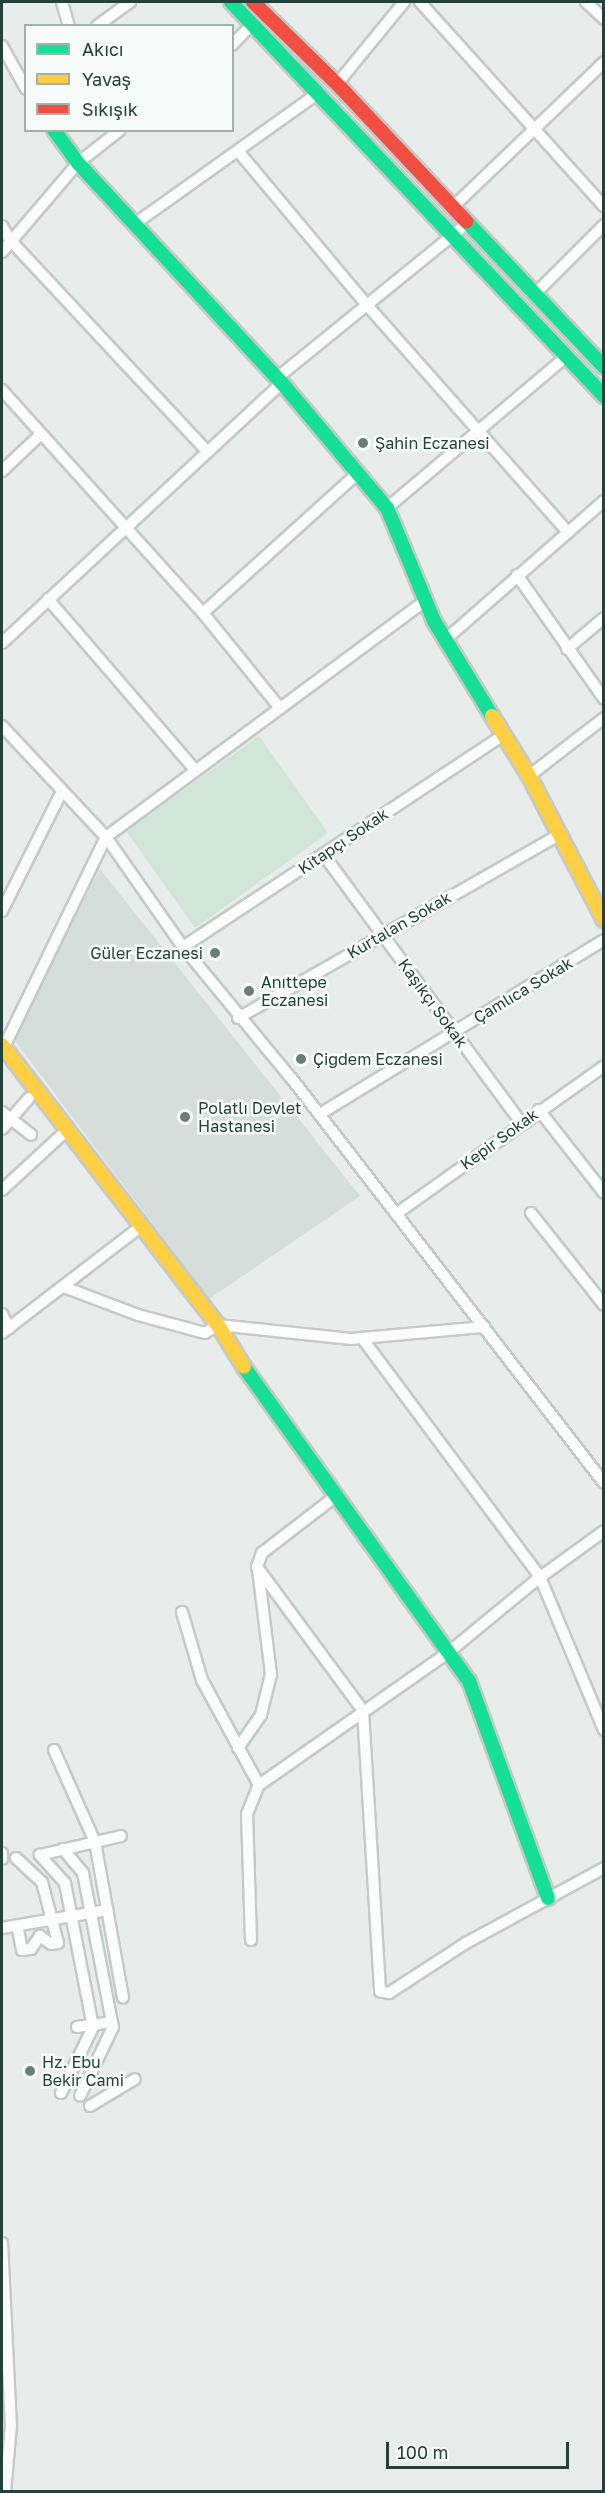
<!DOCTYPE html>
<html>
<head>
<meta charset="utf-8">
<style>
	body { margin:0 }
	#map { position:relative; width:605px; height:2493px; overflow:hidden; background:#e8edeb; font-family:"Golos Text",sans-serif }
	div>[style] { position:absolute }
	[style*='--x'] { left:calc(var(--x)*1px); top:calc(var(--y)*1px); width:calc(var(--w)*1px); rotate:calc(var(--a)*1deg) }
	.built>* { inset:0; background:#d6dedb }
	.green>* { inset:0; background:#d1e6d8 }
	.roads { filter:drop-shadow(2px 0 #c5cac8) drop-shadow(-2px 0 #c5cac8) drop-shadow(0 2px #c5cac8) drop-shadow(0 -2px #c5cac8) }
	.street>* { height:10px; margin:-5px; padding:0 5px; transform-origin:5px; border-radius:5px; background:#fcfcfc }
	.fast>* { height:14px; margin:-7px; padding:0 7px; transform-origin:7px; border-radius:7px; background:#16e098 }
	.slow>* { height:14px; margin:-7px; padding:0 7px; transform-origin:7px; border-radius:7px; background:#ffcf43 }
	.jam>* { height:14px; margin:-7px; padding:0 7px; transform-origin:7px; border-radius:7px; background:#f24e42 }
	.dots>* { width:16px; height:16px; translate:-50% -50%; box-sizing:border-box; border:3px solid #f7fbf9; border-radius:50% }
	span { translate:-50% -50%; white-space:nowrap; text-align:center; line-height:1.15; -webkit-text-stroke:5px #f7fbf9; paint-order:stroke }
	.poi-label { font-size:16px; color:#24423a }
	.left { translate:0 -50%; text-align:left }
	.right { translate:-100% -50%; text-align:right }
	.street-label { font-size:16px; color:#24423a }
	.frame { position:absolute; inset:0; border:3px solid #24423a; pointer-events:none }
	.legend { position:absolute; left:24px; top:24px; width:210px; height:108px; box-sizing:border-box; background:#f7fbf9; border:2px solid #a3b1ad; margin:0; padding:8px 10px; list-style:none; font-size:18px; color:#24423a }
	.legend li { display:flex; align-items:center; gap:12px; height:30px }
	.legend b { width:30px; border:2px solid #a3b1ad }
	.scale { position:absolute; left:386px; top:2442px; width:183px; height:27px; box-sizing:border-box; border:3px solid #24423a; border-top:0; padding-left:8px; font-size:18px; line-height:21px; white-space:nowrap; color:#24423a; -webkit-text-stroke:4px #f7fbf9; paint-order:stroke }
</style>
</head>
<body>
<div id="map">
	<div class="built">
		<i style="clip-path:polygon(100px 869px,360px 1196px,209px 1299px,13px 1038px)"></i>
	</div>
	<div class="green">
		<i style="clip-path:polygon(259px 736px,328px 833px,195px 928px,126px 831px)"></i>
	</div>
	<div class="roads">
		<div class="street">
			<i style="--x:62;--y:2;--w:25;--a:74"></i>
			<i style="--x:420;--y:2;--w:275;--a:48"></i>
			<i style="--x:586;--y:2;--w:25;--a:43"></i>
			<i style="--x:97;--y:26;--w:41;--a:-36"></i>
			<i style="--x:232;--y:45;--w:29;--a:-46"></i>
			<i style="--x:2;--y:46;--w:49;--a:60.8"></i>
			<i style="--x:337;--y:84;--w:106;--a:-50.7"></i>
			<i style="--x:238;--y:151;--w:199;--a:50.1"></i>
			<i style="--x:366;--y:304;--w:305;--a:48.5"></i>
			<i style="--x:454;--y:206;--w:208;--a:-43.8"></i>
			<i style="--x:136;--y:223;--w:222;--a:-35.5"></i>
			<i style="--x:2;--y:226;--w:16;--a:60"></i>
			<i style="--x:10;--y:240;--w:287;--a:47"></i>
			<i style="--x:2;--y:252;--w:117;--a:-49.5"></i>
			<i style="--x:78;--y:163;--w:53;--a:-38.2"></i>
			<i style="--x:536;--y:293;--w:96;--a:-45"></i>
			<i style="--x:277;--y:378;--w:247;--a:-39.1"></i>
			<i style="--x:2;--y:390;--w:300;--a:48"></i>
			<i style="--x:203;--y:613;--w:121;--a:51"></i>
			<i style="--x:2;--y:471;--w:51;--a:-43.4"></i>
			<i style="--x:387;--y:508;--w:234;--a:-40.2"></i>
			<i style="--x:517;--y:575;--w:151;--a:54.9"></i>
			<i style="--x:48;--y:599;--w:225;--a:49.3"></i>
			<i style="--x:203;--y:613;--w:207;--a:-42.1"></i>
			<i style="--x:445;--y:640;--w:211;--a:-41.2"></i>
			<i style="--x:2;--y:643;--w:382;--a:-42.9"></i>
			<i style="--x:567;--y:649;--w:48;--a:-40"></i>
			<i style="--x:2;--y:726;--w:152;--a:46.9"></i>
			<i style="--x:106;--y:837;--w:134;--a:55"></i>
			<i style="--x:183;--y:947;--w:171;--a:50.5"></i>
			<i style="--x:292;--y:1079;--w:510;--a:52.32"></i>
			<i style="--x:529;--y:776;--w:95;--a:-37.7"></i>
			<i style="--x:323;--y:854;--w:334;--a:53.6"></i>
			<i style="--x:2;--y:911;--w:134;--a:-63.4"></i>
			<i style="--x:183;--y:947;--w:384;--a:-33.5"></i>
			<i style="--x:238;--y:1018;--w:372;--a:-29.7"></i>
			<i style="--x:4;--y:1047;--w:233;--a:-64.1"></i>
			<i style="--x:106;--y:837;--w:397;--a:-36.5"></i>
			<i style="--x:539;--y:1110;--w:105;--a:51.9"></i>
			<i style="--x:2;--y:1112;--w:37;--a:38"></i>
			<i style="--x:320;--y:1114;--w:333;--a:-31.5"></i>
			<i style="--x:2;--y:1129;--w:41;--a:-48.9"></i>
			<i style="--x:2;--y:1190;--w:90;--a:-42.7"></i>
			<i style="--x:531;--y:1213;--w:117;--a:51.6"></i>
			<i style="--x:396;--y:1214;--w:255;--a:-35.4"></i>
			<i style="--x:64;--y:1287;--w:79;--a:20.7"></i>
			<i style="--x:138;--y:1315;--w:69;--a:15"></i>
			<i style="--x:205;--y:1333;--w:15;--a:-32"></i>
			<i style="--x:218;--y:1325;--w:134;--a:6"></i>
			<i style="--x:351;--y:1339;--w:134;--a:-5.2"></i>
			<i style="--x:2;--y:1314;--w:16;--a:63"></i>
			<i style="--x:2;--y:1333;--w:174;--a:-37.5"></i>
			<i style="--x:362;--y:1338;--w:298;--a:53.3"></i>
			<i style="--x:540;--y:1577;--w:166;--a:67.3"></i>
			<i style="--x:336;--y:1496;--w:93;--a:142.4"></i>
			<i style="--x:262;--y:1553;--w:15;--a:110"></i>
			<i style="--x:257;--y:1567;--w:179;--a:53.6"></i>
			<i style="--x:363;--y:1711;--w:281;--a:86.5"></i>
			<i style="--x:380;--y:1991;--w:9;--a:13"></i>
			<i style="--x:389;--y:1993;--w:92;--a:-33"></i>
			<i style="--x:466;--y:1943;--w:157;--a:-28.5"></i>
			<i style="--x:182;--y:1612;--w:71;--a:73.6"></i>
			<i style="--x:202;--y:1680;--w:119;--a:61.5"></i>
			<i style="--x:238;--y:1748;--w:40;--a:-55.1"></i>
			<i style="--x:261;--y:1715;--w:42;--a:-76.3"></i>
			<i style="--x:271;--y:1674;--w:105;--a:-97.1"></i>
			<i style="--x:54;--y:1750;--w:101;--a:66"></i>
			<i style="--x:95;--y:1842;--w:158;--a:79.8"></i>
			<i style="--x:63;--y:1849;--w:31;--a:50"></i>
			<i style="--x:83;--y:1873;--w:157;--a:79"></i>
			<i style="--x:113;--y:2027;--w:76;--a:115.6"></i>
			<i style="--x:2;--y:1853;--w:6;--a:90"></i>
			<i style="--x:16;--y:1858;--w:35;--a:43"></i>
			<i style="--x:42;--y:1882;--w:63;--a:75.3"></i>
			<i style="--x:58;--y:1943;--w:7;--a:172"></i>
			<i style="--x:51;--y:1944;--w:14;--a:-144"></i>
			<i style="--x:40;--y:1936;--w:16;--a:125"></i>
			<i style="--x:31;--y:1949;--w:9;--a:174"></i>
			<i style="--x:22;--y:1950;--w:25;--a:-101"></i>
			<i style="--x:2;--y:1928;--w:107;--a:-9.7"></i>
			<i style="--x:251;--y:1940;--w:126;--a:-91.8"></i>
			<i style="--x:247;--y:1814;--w:31;--a:-68"></i>
			<i style="--x:259;--y:1785;--w:232;--a:-35"></i>
			<i style="--x:449;--y:1652;--w:112;--a:-39.5"></i>
			<i style="--x:535;--y:1581;--w:85;--a:-35.9"></i>
			<i style="--x:77;--y:2027;--w:35;--a:-8"></i>
			<i style="--x:61;--y:2093;--w:73;--a:-64.1"></i>
			<i style="--x:93;--y:2027;--w:147;--a:-101"></i>
			<i style="--x:65;--y:1883;--w:38;--a:-132"></i>
			<i style="--x:40;--y:1855;--w:83;--a:-13.2"></i>
			<i style="--x:90;--y:2106;--w:52;--a:-31"></i>
			<i style="--x:2;--y:2243;--w:182;--a:87.2"></i>
			<i style="--x:11;--y:2425;--w:67;--a:95.1"></i>
		</div>
		<div class="fast">
			<i style="--x:231;--y:2;--w:543;--a:46.57"></i>
			<i style="--x:54;--y:130;--w:41;--a:54"></i>
			<i style="--x:78;--y:163;--w:300;--a:47.2"></i>
			<i style="--x:282;--y:383;--w:163;--a:50"></i>
			<i style="--x:387;--y:508;--w:122;--a:67.4"></i>
			<i style="--x:434;--y:621;--w:111;--a:58.6"></i>
			<i style="--x:466;--y:221;--w:201;--a:46.6"></i>
			<i style="--x:244;--y:1367;--w:386;--a:54.4"></i>
			<i style="--x:469;--y:1681;--w:231;--a:70"></i>
		</div>
		<div class="slow">
			<i style="--x:492;--y:716;--w:70;--a:58.3"></i>
			<i style="--x:529;--y:776;--w:162;--a:62.5"></i>
			<i style="--x:2;--y:1045;--w:354;--a:52.4"></i>
			<i style="--x:218;--y:1325;--w:49;--a:58.2"></i>
		</div>
		<div class="jam">
			<i style="--x:253;--y:2;--w:123;--a:44.3"></i>
			<i style="--x:341;--y:88;--w:183;--a:46.8"></i>
		</div>
	</div>
	<div class="dots">
		<i style="left:363px;top:443px;background:#697e78"></i>
		<i style="left:215px;top:953px;background:#697e78"></i>
		<i style="left:249px;top:991px;background:#697e78"></i>
		<i style="left:301px;top:1059px;background:#697e78"></i>
		<i style="left:185px;top:1117px;background:#697e78"></i>
		<i style="left:30px;top:2071px;background:#697e78"></i>
	</div>
	<div class="poi-label">
		<span class="left" style="left:375px;top:443px">Şahin Eczanesi</span>
		<span class="right" style="left:203px;top:953px">Güler Eczanesi</span>
		<span class="left" style="left:261px;top:991px">Anıttepe<br>Eczanesi</span>
		<span class="left" style="left:313px;top:1059px">Çiğdem Eczanesi</span>
		<span class="left" style="left:198px;top:1117px">Polatlı Devlet<br>Hastanesi</span>
		<span class="left" style="left:42px;top:2071px">Hz. Ebu<br>Bekir Cami</span>
	</div>
	<div class="street-label">
		<span style="left:343px;top:841px;rotate:-34deg">Kitapçı Sokak</span>
		<span style="left:399px;top:925px;rotate:-30deg">Kurtalan Sokak</span>
		<span style="left:523px;top:990px;rotate:-31deg">Çamlıca Sokak</span>
		<span style="left:433px;top:1003px;rotate:54deg">Kaşıkçı Sokak</span>
		<span style="left:499px;top:1139px;rotate:-36deg">Kepir Sokak</span>
	</div>
	<div class="frame"></div>
	<ul class="legend">
	<li><b style="height:8px;background:#16e098"></b>Akıcı</li>
	<li><b style="height:8px;background:#ffcf43"></b>Yavaş</li>
	<li><b style="height:8px;background:#f24e42"></b>Sıkışık</li>
	</ul>
	<div class="scale">100 m</div>
</div>
</body>
</html>
